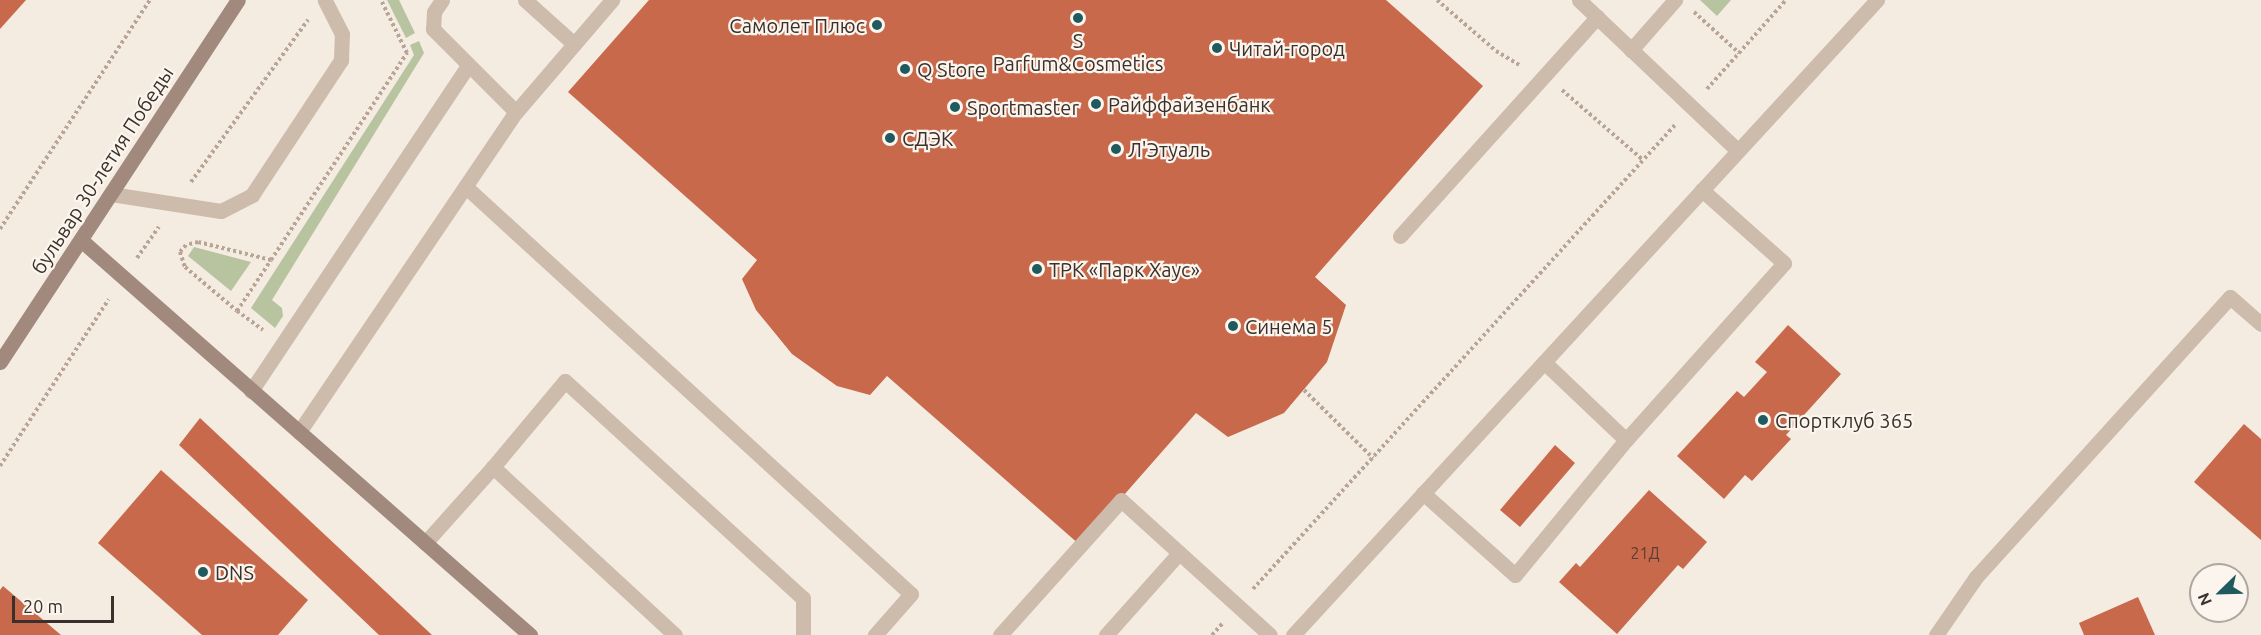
<!DOCTYPE html>
<html>
<head>
<meta charset="utf-8">
<style>
	body { margin:0 }
	#map { position:relative; width:2261px; height:635px; overflow:hidden; background:#f4ebe1; font-family:Ubuntu,sans-serif }
	div>[style] { position:absolute }
	[style*='--x'] { left:calc(var(--x)*1px); top:calc(var(--y)*1px); width:calc(var(--w)*1px); rotate:calc(var(--a)*1deg) }
	.green>* { inset:0; background:#b8c4a0 }
	.building>* { inset:0; background:#c8694b }
	.path>* { height:4px; margin-top:-2px; transform-origin:0; background:repeating-linear-gradient(90deg,#b9a596 0 3px,transparent 0 6px) }
	.lane>* { height:15px; margin:-7.5px; padding:0 7.5px; transform-origin:7.5px; border-radius:7.5px; background:#cdbbac }
	.street>* { height:15px; margin:-7.5px; padding:0 7.5px; transform-origin:7.5px; border-radius:7.5px; background:#cdbbac }
	.secondary>* { height:15px; margin:-7.5px; padding:0 7.5px; transform-origin:7.5px; border-radius:7.5px; background:#a18a7d }
	.dots>* { width:16px; height:16px; translate:-50% -50%; box-sizing:border-box; border:3px solid #fbf5ee; border-radius:50% }
	span { translate:-50% -50%; white-space:nowrap; text-align:center; line-height:1.15; -webkit-text-stroke:4.5px #fbf5ee; paint-order:stroke }
	.number-label { font-size:16px; color:#5e3e33 }
	.number-label span { -webkit-text-stroke-width:0 }
	.poi-label { font-size:20px; color:#3b302b }
	.right { translate:-100% -50%; text-align:right }
	.left { translate:0 -50%; text-align:left }
	.street-label { font-size:20px; color:#3b302b }
	.north { position:absolute; left:2189px; top:563px; width:60px; height:60px; box-sizing:border-box; background:#fbf5ee; border:2px solid #aea6a0; border-radius:50%; rotate:247deg; font-size:16px; font-weight:700; line-height:24px; text-align:center; color:#3b302b }
	.north::after { content:''; display:block; margin:auto; width:21px; height:27px; background:#1f5a5e; clip-path:polygon(50% 0,100% 100%,50% 72%,0 100%) }
	.scale { position:absolute; left:12px; top:596px; width:102px; height:27px; box-sizing:border-box; border:3px solid #3b302b; border-top:0; padding-left:8px; font-size:18px; line-height:21px; white-space:nowrap; color:#3b302b; -webkit-text-stroke:4px #fbf5ee; paint-order:stroke }
</style>
</head>
<body>
<div id="map">
	<div class="green">
		<i style="clip-path:polygon(387px 0,399px 0,415px 33px,406px 38px)"></i>
		<i style="clip-path:polygon(1700px 0,1731px 0,1717px 16px)"></i>
		<i style="clip-path:polygon(419px 41px,424px 53px,272px 300px,282px 308px,283px 316px,275px 328px,251px 308px,414px 55px,410px 45px)"></i>
		<i style="clip-path:polygon(194px 247px,251px 262px,231px 291px,188px 256px)"></i>
	</div>
	<div class="building">
		<i style="clip-path:polygon(0 0,26px 0,0 29px)"></i>
		<i style="clip-path:polygon(649px 0,1386px 0,1483px 86px,1315px 277px,1346px 305px,1327px 362px,1284px 413px,1228px 437px,1196px 413px,1080px 545px,887px 376px,870px 395px,837px 386px,792px 354px,756px 310px,742px 279px,757px 260px,568px 92px)"></i>
		<i style="clip-path:polygon(1788px 325px,1841px 374px,1786px 435px,1791px 439px,1752px 481px,1745px 475px,1724px 499px,1677px 456px,1737px 391px,1744px 397px,1767px 372px,1755px 362px)"></i>
		<i style="clip-path:polygon(200px 418px,432px 635px,379px 635px,179px 445px)"></i>
		<i style="clip-path:polygon(2244px 424px,2261px 439px,2261px 540px,2194px 482px)"></i>
		<i style="clip-path:polygon(1555px 445px,1575px 463px,1520px 527px,1500px 510px)"></i>
		<i style="clip-path:polygon(161px 470px,308px 600px,278px 635px,202px 635px,98px 543px)"></i>
		<i style="clip-path:polygon(1649px 490px,1707px 542px,1683px 569px,1678px 565px,1617px 634px,1559px 582px,1576px 563px,1580px 567px)"></i>
		<i style="clip-path:polygon(3px 586px,61px 635px,0 635px,0 590px)"></i>
		<i style="clip-path:polygon(2138px 597px,2155px 635px,2084px 635px,2079px 623px)"></i>
	</div>
	<div class="path">
		<i style="--x:1437;--y:0;--w:78;--a:40.8"></i>
		<i style="--x:1496;--y:51;--w:27;--a:31"></i>
		<i style="--x:1694;--y:12;--w:61;--a:42.3"></i>
		<i style="--x:1707;--y:89;--w:119;--a:-48.4"></i>
		<i style="--x:1562;--y:90;--w:107;--a:40.8"></i>
		<i style="--x:191;--y:182;--w:200;--a:-54.2"></i>
		<i style="--x:0;--y:229;--w:274;--a:-56.8"></i>
		<i style="--x:137;--y:258;--w:38;--a:-55"></i>
		<i style="--x:271;--y:260;--w:75;--a:-166.1"></i>
		<i style="--x:198;--y:242;--w:12;--a:166"></i>
		<i style="--x:186;--y:245;--w:9;--a:131"></i>
		<i style="--x:180;--y:252;--w:16;--a:72"></i>
		<i style="--x:185;--y:267;--w:68;--a:40.2"></i>
		<i style="--x:237;--y:311;--w:61;--a:-56.3"></i>
		<i style="--x:271;--y:260;--w:248;--a:-56.7"></i>
		<i style="--x:407;--y:53;--w:59;--a:-116.1"></i>
		<i style="--x:237;--y:311;--w:32;--a:36"></i>
		<i style="--x:1304;--y:390;--w:97;--a:44.6"></i>
		<i style="--x:0;--y:466;--w:199;--a:-56.9"></i>
		<i style="--x:1253;--y:589;--w:629;--a:-47.71"></i>
		<i style="--x:1212;--y:635;--w:15;--a:-48"></i>
	</div>
	<div class="lane">
		<i style="--x:442;--y:0;--w:14;--a:124"></i>
		<i style="--x:434;--y:12;--w:17;--a:93"></i>
		<i style="--x:433;--y:29;--w:117;--a:45"></i>
		<i style="--x:525;--y:0;--w:66;--a:41.9"></i>
		<i style="--x:1631;--y:50;--w:67;--a:-48.7"></i>
		<i style="--x:466;--y:187;--w:603;--a:42.45"></i>
		<i style="--x:911;--y:594;--w:55;--a:131.3"></i>
		<i style="--x:111;--y:194;--w:111;--a:8.8"></i>
		<i style="--x:221;--y:211;--w:35;--a:-27"></i>
		<i style="--x:252;--y:195;--w:162;--a:-56.6"></i>
		<i style="--x:341;--y:60;--w:26;--a:-88"></i>
		<i style="--x:342;--y:34;--w:38;--a:-117"></i>
		<i style="--x:1400;--y:236;--w:295;--a:-48"></i>
		<i style="--x:251;--y:391;--w:389;--a:-56.3"></i>
		<i style="--x:299;--y:432;--w:387;--a:-55.9"></i>
		<i style="--x:516;--y:112;--w:148;--a:-49.4"></i>
		<i style="--x:425;--y:543;--w:102;--a:-48.2"></i>
		<i style="--x:675;--y:635;--w:248;--a:-137.3"></i>
		<i style="--x:493;--y:467;--w:112;--a:-50.1"></i>
		<i style="--x:565;--y:381;--w:322;--a:42.4"></i>
		<i style="--x:803;--y:598;--w:37;--a:90"></i>
		<i style="--x:1000;--y:635;--w:181;--a:-48.1"></i>
		<i style="--x:1121;--y:500;--w:201;--a:42.2"></i>
		<i style="--x:1106;--y:635;--w:110;--a:-48.3"></i>
		<i style="--x:1936;--y:635;--w:70;--a:-55.4"></i>
		<i style="--x:1976;--y:577;--w:378;--a:-47.8"></i>
		<i style="--x:2230;--y:297;--w:41;--a:41.1"></i>
	</div>
	<div class="street">
		<i style="--x:1579;--y:0;--w:219;--a:43.5"></i>
		<i style="--x:1544;--y:362;--w:113;--a:43.6"></i>
		<i style="--x:1626;--y:440;--w:237;--a:-48.2"></i>
		<i style="--x:1784;--y:263;--w:110;--a:-138.3"></i>
		<i style="--x:1423;--y:493;--w:123;--a:41.7"></i>
		<i style="--x:1515;--y:575;--w:175;--a:-50.6"></i>
		<i style="--x:1293;--y:635;--w:863;--a:-47.4"></i>
	</div>
	<div class="secondary">
		<i style="--x:82;--y:241;--w:597;--a:41.33"></i>
		<i style="--x:0;--y:362;--w:433;--a:-56.7"></i>
	</div>
	<div class="dots">
		<i style="left:1078px;top:18px;background:#1f5a5e"></i>
		<i style="left:877px;top:25px;background:#1f5a5e"></i>
		<i style="left:1217px;top:48px;background:#1f5a5e"></i>
		<i style="left:905px;top:69px;background:#1f5a5e"></i>
		<i style="left:1096px;top:104px;background:#1f5a5e"></i>
		<i style="left:955px;top:107px;background:#1f5a5e"></i>
		<i style="left:890px;top:138px;background:#1f5a5e"></i>
		<i style="left:1116px;top:149px;background:#1f5a5e"></i>
		<i style="left:1037px;top:269px;background:#1f5a5e"></i>
		<i style="left:1233px;top:326px;background:#1f5a5e"></i>
		<i style="left:1763px;top:420px;background:#1f5a5e"></i>
		<i style="left:203px;top:572px;background:#1f5a5e"></i>
	</div>
	<div class="number-label">
		<span style="left:1645px;top:553px">21Д</span>
	</div>
	<div class="poi-label">
		<span class="right" style="left:865px;top:25px">Самолет Плюс</span>
		<span style="left:1078px;top:52px">S<br>Parfum&amp;Cosmetics</span>
		<span class="left" style="left:1229px;top:48px">Читай-город</span>
		<span class="left" style="left:917px;top:69px">Q Store</span>
		<span class="left" style="left:1108px;top:104px">Райффайзенбанк</span>
		<span class="left" style="left:967px;top:107px">Sportmaster</span>
		<span class="left" style="left:902px;top:138px">СДЭК</span>
		<span class="left" style="left:1128px;top:149px">Л'Этуаль</span>
		<span class="left" style="left:1049px;top:269px">ТРК «Парк Хаус»</span>
		<span class="left" style="left:1245px;top:326px">Синема 5</span>
		<span class="left" style="left:1775px;top:420px">Спортклуб 365</span>
		<span class="left" style="left:215px;top:572px">DNS</span>
	</div>
	<div class="street-label">
		<span style="left:102px;top:170px;rotate:-57deg">бульвар 30-летия Победы</span>
	</div>
	<div class="north">N</div>
	<div class="scale">20 m</div>
</div>
</body>
</html>
